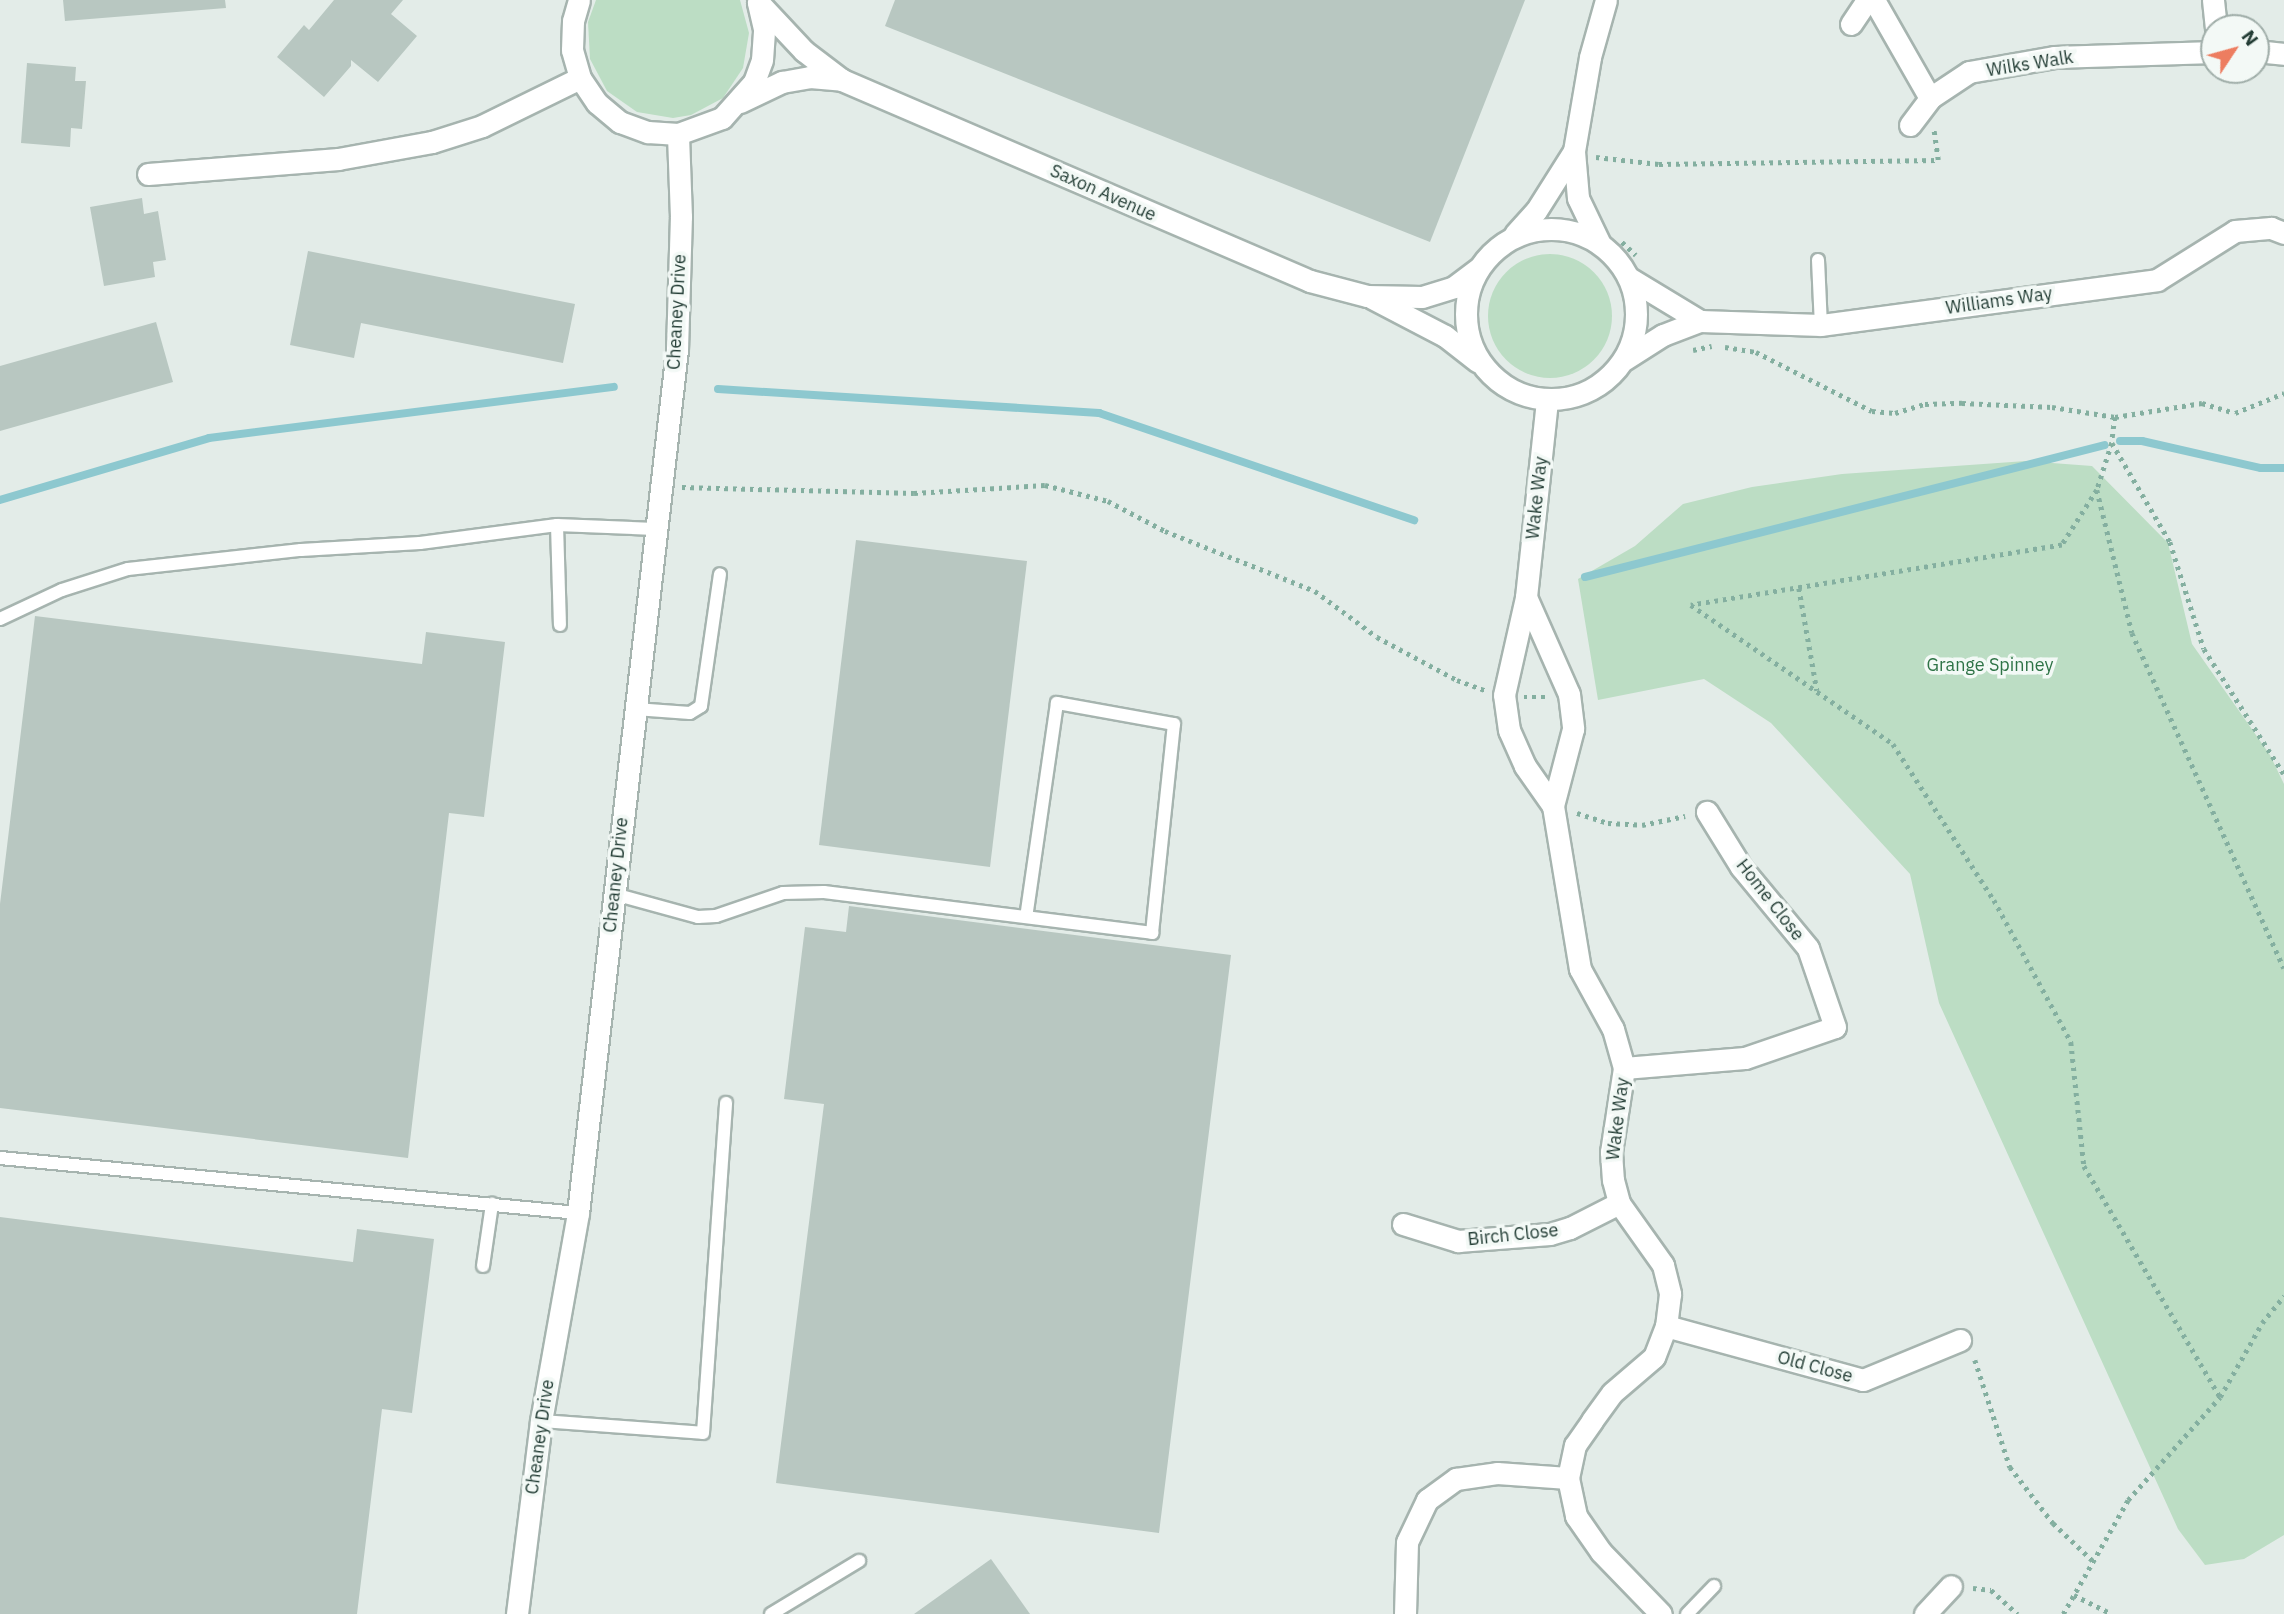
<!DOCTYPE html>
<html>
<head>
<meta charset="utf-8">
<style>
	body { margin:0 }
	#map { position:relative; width:2284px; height:1614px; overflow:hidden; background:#e3ece8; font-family:"IBM Plex Sans",sans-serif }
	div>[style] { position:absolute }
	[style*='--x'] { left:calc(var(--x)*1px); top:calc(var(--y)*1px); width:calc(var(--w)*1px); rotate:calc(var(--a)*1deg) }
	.green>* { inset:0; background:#bcddc4 }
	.round { border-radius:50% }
	.stream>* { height:8px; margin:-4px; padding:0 4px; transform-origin:4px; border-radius:4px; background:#8dc8cf }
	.building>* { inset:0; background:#b8c7c1 }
	.path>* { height:4.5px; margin-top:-2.25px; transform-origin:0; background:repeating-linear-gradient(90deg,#84afa0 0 3.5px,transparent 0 8.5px) }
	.roads { filter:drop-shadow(2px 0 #a6b4af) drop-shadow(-2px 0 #a6b4af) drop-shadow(0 2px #a6b4af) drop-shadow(0 -2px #a6b4af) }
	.lane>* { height:12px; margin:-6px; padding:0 6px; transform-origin:6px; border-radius:6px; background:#fff }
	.street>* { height:21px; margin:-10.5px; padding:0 10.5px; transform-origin:10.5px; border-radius:10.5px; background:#fff }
	.secondary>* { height:21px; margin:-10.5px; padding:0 10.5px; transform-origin:10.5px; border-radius:10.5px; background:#fff }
	.secondary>.ring { margin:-10.5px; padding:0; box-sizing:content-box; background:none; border:21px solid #fff; border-radius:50% }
	span { translate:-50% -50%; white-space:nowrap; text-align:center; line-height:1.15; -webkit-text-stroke:7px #f3f9f6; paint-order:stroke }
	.street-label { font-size:18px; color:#233d35 }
	.park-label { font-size:18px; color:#2e7346 }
	.north { position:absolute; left:2200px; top:14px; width:70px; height:70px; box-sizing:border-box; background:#f3f9f6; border:2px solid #a0aea9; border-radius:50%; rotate:54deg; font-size:19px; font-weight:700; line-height:28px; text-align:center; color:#233d35 }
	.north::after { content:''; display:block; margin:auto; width:24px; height:32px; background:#ed7d60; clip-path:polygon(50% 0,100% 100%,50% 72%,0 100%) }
</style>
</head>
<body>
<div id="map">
	<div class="green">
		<i style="clip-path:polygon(596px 0,740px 0,749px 33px,743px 68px,723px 98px,691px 115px,673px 118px,637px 112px,607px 91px,590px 59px,588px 22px)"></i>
		<i class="round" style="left:1488px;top:254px;width:124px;height:124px"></i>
		<i style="clip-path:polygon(2026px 461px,2092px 466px,2168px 543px,2192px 644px,2270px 755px,2284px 784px,2284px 1535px,2244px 1559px,2205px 1565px,2178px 1529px,1939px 1003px,1910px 874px,1771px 723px,1704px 679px,1598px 700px,1578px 579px,1635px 546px,1683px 504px,1752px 487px,1842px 474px)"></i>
	</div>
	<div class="stream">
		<i style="--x:718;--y:389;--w:382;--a:3.6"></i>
		<i style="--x:1099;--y:413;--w:333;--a:18.8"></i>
		<i style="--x:2120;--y:441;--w:22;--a:0"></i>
		<i style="--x:2142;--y:441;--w:122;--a:12.8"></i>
		<i style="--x:2261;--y:468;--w:23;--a:0"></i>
		<i style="--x:0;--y:500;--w:218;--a:-16.5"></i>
		<i style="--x:209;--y:438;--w:408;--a:-7.2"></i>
		<i style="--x:1585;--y:577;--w:536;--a:-14.24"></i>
	</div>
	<div class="building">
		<i style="clip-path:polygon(63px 0,225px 0,226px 8px,65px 21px)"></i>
		<i style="clip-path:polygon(334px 0,403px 0,391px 14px,417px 36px,378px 82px,351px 60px,351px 66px,324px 97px,277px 57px,304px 25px,309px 30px)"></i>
		<i style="clip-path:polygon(895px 0,1525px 0,1430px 242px,885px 26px)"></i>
		<i style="clip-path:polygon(27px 63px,76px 67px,75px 81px,86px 81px,82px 129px,71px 128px,70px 147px,21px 143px)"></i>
		<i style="clip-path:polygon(142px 198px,144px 214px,158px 211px,166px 260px,153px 262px,155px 277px,104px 286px,90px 207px)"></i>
		<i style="clip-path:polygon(308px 251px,575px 304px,563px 363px,361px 323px,354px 358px,290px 345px)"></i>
		<i style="clip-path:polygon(156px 322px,173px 382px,0 431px,0 366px)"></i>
		<i style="clip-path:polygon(856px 540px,1027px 561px,990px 867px,819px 845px)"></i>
		<i style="clip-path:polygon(35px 616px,422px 664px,426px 632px,505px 642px,484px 817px,449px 813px,408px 1158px,0 1108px,0 904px)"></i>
		<i style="clip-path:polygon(849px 906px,1231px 955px,1159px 1533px,776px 1483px,824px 1104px,784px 1099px,805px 927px,846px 932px)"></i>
		<i style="clip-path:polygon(0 1217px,353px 1262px,357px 1229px,434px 1239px,412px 1413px,382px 1409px,357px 1614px,0 1614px)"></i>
		<i style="clip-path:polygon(991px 1559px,1030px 1614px,914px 1614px)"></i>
	</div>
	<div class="path">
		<i style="--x:1596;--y:157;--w:63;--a:6.3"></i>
		<i style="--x:1659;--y:164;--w:279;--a:-0.8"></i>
		<i style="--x:1938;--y:160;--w:30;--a:-98"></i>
		<i style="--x:1622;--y:242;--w:19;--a:43"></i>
		<i style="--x:1725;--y:347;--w:31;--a:9"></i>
		<i style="--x:1756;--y:352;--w:130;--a:27"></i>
		<i style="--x:1872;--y:411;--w:23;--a:5"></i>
		<i style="--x:1895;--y:413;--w:31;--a:-17"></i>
		<i style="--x:1925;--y:404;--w:37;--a:-2"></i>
		<i style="--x:1962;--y:403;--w:90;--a:2.5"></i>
		<i style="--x:2052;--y:407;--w:64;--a:9"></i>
		<i style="--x:2115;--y:417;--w:88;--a:-9.1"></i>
		<i style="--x:2202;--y:403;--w:34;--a:17"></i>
		<i style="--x:2235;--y:413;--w:53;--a:-22.2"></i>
		<i style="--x:1693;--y:350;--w:19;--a:-12"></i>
		<i style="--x:2115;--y:417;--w:26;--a:97"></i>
		<i style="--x:2112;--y:443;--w:115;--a:59.6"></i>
		<i style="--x:2170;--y:542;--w:112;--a:72.4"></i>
		<i style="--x:2204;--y:649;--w:148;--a:57.4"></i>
		<i style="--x:2112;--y:443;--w:49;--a:107.7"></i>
		<i style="--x:2097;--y:490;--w:147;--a:76.2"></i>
		<i style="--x:2132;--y:633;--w:368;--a:65.6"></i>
		<i style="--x:682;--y:487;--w:232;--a:1.5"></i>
		<i style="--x:914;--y:493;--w:131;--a:-3.5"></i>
		<i style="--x:1045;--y:485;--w:65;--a:14.3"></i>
		<i style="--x:1108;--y:501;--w:64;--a:27.8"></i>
		<i style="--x:1165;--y:531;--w:162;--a:21.8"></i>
		<i style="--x:1315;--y:591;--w:77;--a:36.6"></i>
		<i style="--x:1377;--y:637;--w:91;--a:28.3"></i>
		<i style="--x:1457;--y:680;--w:30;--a:20"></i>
		<i style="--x:2097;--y:490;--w:65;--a:122.5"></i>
		<i style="--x:2062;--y:545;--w:376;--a:170.8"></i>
		<i style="--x:1691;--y:605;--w:245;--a:34.5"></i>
		<i style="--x:1893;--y:744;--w:186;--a:57.1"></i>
		<i style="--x:1994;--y:900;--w:162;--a:61.5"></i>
		<i style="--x:2071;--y:1042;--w:125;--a:84"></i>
		<i style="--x:2084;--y:1166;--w:268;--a:59.5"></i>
		<i style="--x:1799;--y:588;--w:104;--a:80"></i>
		<i style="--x:1524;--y:697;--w:23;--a:0"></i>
		<i style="--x:1577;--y:813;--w:33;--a:18"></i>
		<i style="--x:1608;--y:823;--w:34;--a:3"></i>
		<i style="--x:1642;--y:825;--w:44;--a:-11.8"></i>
		<i style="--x:1975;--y:1360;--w:113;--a:71.9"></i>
		<i style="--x:2010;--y:1467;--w:71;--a:52.5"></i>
		<i style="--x:2053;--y:1523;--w:55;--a:43.5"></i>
		<i style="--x:1973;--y:1588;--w:18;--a:6"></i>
		<i style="--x:1991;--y:1590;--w:36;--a:42"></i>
		<i style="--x:2074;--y:1595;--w:42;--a:26.6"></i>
		<i style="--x:2063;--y:1614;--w:131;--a:-60.3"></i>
		<i style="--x:2128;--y:1500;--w:138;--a:-48.2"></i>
		<i style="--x:2220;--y:1397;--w:85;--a:-60.4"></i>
		<i style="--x:2262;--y:1323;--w:35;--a:-51"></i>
	</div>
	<div class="roads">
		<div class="lane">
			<i style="--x:1818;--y:260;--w:65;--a:87.4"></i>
			<i style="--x:557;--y:525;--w:100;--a:88.3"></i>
			<i style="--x:0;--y:619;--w:68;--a:-25.1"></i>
			<i style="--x:62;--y:590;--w:69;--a:-17.7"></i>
			<i style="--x:128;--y:569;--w:174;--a:-6.3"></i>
			<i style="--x:301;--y:550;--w:119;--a:-3.4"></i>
			<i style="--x:420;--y:543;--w:138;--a:-7.5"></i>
			<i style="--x:557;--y:525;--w:98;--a:2.3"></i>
			<i style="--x:635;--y:709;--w:55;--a:4.2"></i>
			<i style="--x:690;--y:713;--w:13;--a:-32"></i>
			<i style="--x:701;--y:706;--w:133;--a:-81.8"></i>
			<i style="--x:614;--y:894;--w:87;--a:15.3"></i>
			<i style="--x:698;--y:917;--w:18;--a:-3"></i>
			<i style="--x:716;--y:916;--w:71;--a:-18.9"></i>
			<i style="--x:783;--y:893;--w:41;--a:-1.4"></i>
			<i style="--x:824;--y:892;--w:331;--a:7.1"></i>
			<i style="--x:1152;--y:933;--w:210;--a:-84"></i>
			<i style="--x:1174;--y:724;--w:119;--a:-169.8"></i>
			<i style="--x:1057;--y:703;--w:216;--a:98.2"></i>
			<i style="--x:0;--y:1158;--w:581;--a:5.44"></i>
			<i style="--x:483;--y:1266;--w:63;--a:-81.7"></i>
			<i style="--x:541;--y:1421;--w:162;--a:4.2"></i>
			<i style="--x:703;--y:1433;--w:331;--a:-86"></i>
			<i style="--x:771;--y:1614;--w:103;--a:-31.1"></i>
			<i style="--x:1687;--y:1614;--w:39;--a:-46"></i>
		</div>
		<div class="street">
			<i style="--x:1874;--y:0;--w:113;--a:60.3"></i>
			<i style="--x:2213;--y:0;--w:28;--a:84"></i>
			<i style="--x:1851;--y:24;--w:29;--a:-56"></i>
			<i style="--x:2256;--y:51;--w:28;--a:6"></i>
			<i style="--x:1910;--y:125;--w:34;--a:-53"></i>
			<i style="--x:1930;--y:98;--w:47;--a:-33.7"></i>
			<i style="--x:1969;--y:72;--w:86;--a:-10"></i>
			<i style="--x:2054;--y:57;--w:160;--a:-1.8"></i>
			<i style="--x:148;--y:174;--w:191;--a:-4.5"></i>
			<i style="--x:338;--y:159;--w:96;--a:-10.3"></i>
			<i style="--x:432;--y:142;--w:52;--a:-17.7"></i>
			<i style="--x:482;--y:126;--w:109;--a:-26.1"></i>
			<i style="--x:1629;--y:278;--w:83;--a:31.2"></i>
			<i style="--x:1625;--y:359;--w:45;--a:-32.3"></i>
			<i style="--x:1663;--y:335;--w:40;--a:-21"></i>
			<i style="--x:1700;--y:321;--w:121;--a:1.9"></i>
			<i style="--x:1821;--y:325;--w:339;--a:-7.6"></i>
			<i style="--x:2157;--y:280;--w:92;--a:-32.1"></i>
			<i style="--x:2235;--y:231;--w:36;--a:-5"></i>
			<i style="--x:2271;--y:228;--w:14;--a:21"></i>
			<i style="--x:1526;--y:597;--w:106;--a:66.1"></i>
			<i style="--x:1569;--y:694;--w:35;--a:83"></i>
			<i style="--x:1573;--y:729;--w:80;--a:104.6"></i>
			<i style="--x:1553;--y:806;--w:49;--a:-125"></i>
			<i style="--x:1525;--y:766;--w:39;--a:-114"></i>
			<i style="--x:1509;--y:730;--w:35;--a:-98"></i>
			<i style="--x:1504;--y:695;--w:100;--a:-77.3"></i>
			<i style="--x:1526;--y:597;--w:198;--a:-83.9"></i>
			<i style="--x:1553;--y:806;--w:165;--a:80.6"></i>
			<i style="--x:1580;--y:969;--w:68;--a:61.2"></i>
			<i style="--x:1613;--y:1029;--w:41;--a:74.2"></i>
			<i style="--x:1624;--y:1068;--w:85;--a:98.8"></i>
			<i style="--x:1611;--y:1152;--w:28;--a:86"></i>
			<i style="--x:1613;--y:1180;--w:24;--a:75"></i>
			<i style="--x:1619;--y:1203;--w:76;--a:54.6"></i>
			<i style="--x:1663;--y:1265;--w:30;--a:76"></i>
			<i style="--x:1670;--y:1294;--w:32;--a:97"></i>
			<i style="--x:1666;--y:1326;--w:33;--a:111"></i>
			<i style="--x:1654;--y:1357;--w:55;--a:139.4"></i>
			<i style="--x:1612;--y:1393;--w:34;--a:126"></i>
			<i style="--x:1592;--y:1421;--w:29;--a:125"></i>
			<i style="--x:1575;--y:1445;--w:34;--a:102"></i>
			<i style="--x:1568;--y:1478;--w:39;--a:78"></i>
			<i style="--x:1576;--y:1516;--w:44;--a:55.2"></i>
			<i style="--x:1601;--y:1552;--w:86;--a:45.9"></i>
			<i style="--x:1624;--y:1068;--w:121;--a:-4.7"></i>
			<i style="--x:1745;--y:1058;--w:95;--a:-19"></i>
			<i style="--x:1835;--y:1027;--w:83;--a:-108.9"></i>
			<i style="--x:1808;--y:948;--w:105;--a:-129.6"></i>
			<i style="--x:1741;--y:867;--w:65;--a:-121.7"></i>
			<i style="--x:1403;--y:1224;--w:58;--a:17.2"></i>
			<i style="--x:1458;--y:1241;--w:92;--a:-4.4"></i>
			<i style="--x:1550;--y:1234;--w:21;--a:-17"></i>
			<i style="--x:1570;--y:1228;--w:55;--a:-27"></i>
			<i style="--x:1666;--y:1326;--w:204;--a:15.3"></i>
			<i style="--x:1863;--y:1380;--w:105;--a:-22.4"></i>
			<i style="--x:517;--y:1614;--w:194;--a:-82.9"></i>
			<i style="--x:541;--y:1421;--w:211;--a:-79.9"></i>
			<i style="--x:578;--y:1213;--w:869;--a:-83.46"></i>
			<i style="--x:677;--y:350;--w:133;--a:-88.3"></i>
			<i style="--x:681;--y:217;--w:83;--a:-92.1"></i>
			<i style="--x:1405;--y:1614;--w:72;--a:-88.4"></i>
			<i style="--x:1407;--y:1542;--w:47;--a:-64.5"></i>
			<i style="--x:1427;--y:1500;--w:36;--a:-36"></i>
			<i style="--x:1456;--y:1479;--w:41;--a:-8.3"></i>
			<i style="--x:1497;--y:1473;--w:71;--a:4"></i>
			<i style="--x:1925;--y:1614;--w:38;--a:-47"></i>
		</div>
		<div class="secondary">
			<i style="--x:579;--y:0;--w:22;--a:106"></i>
			<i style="--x:573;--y:21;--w:29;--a:92"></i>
			<i style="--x:572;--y:50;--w:29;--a:74"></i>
			<i style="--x:580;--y:78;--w:30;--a:56"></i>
			<i style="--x:597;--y:103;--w:30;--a:40"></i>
			<i style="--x:620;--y:122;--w:30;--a:20"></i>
			<i style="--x:648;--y:132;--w:30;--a:4"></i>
			<i style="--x:678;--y:134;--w:47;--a:-20"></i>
			<i style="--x:722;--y:118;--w:48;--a:-48.4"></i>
			<i style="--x:754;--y:82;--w:23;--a:-70"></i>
			<i style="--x:762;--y:60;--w:31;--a:-86"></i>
			<i style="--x:764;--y:29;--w:27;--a:-103"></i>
			<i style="--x:758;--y:2;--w:67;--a:46.8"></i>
			<i style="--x:804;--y:51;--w:48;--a:37.3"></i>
			<i style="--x:842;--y:80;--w:509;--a:23.24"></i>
			<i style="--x:1310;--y:281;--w:59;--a:14.7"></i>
			<i style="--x:1367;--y:296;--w:55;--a:1"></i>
			<i style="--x:1422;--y:297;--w:34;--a:-17"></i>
			<i style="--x:1454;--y:287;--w:30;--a:-37"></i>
			<i style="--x:740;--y:102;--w:47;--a:-25.5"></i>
			<i style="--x:782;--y:82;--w:28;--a:-10"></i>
			<i style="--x:810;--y:77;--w:32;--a:5"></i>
			<i class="ring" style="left:1466px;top:229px;width:149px;height:149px"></i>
			<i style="--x:1515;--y:234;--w:31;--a:-48"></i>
			<i style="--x:1536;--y:211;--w:71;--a:-57.7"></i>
			<i style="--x:1600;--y:244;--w:51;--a:-115.6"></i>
			<i style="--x:1578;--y:198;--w:47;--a:-94.9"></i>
			<i style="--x:1574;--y:151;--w:95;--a:-80.3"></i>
			<i style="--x:1590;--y:57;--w:59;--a:-74.3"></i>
			<i style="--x:1372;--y:298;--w:82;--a:27.5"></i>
			<i style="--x:1445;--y:336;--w:41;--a:38"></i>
		</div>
	</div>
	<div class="street-label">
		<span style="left:2030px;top:64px;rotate:-9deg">Wilks Walk</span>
		<span style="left:1103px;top:193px;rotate:24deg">Saxon Avenue</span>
		<span style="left:1999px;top:301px;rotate:-8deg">Williams Way</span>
		<span style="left:677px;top:312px;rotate:-87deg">Cheaney Drive</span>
		<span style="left:1537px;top:498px;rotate:-84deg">Wake Way</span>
		<span style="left:616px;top:875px;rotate:-84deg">Cheaney Drive</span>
		<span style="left:1770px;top:900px;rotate:52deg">Home Close</span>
		<span style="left:1618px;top:1119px;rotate:-83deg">Wake Way</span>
		<span style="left:1513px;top:1235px;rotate:-6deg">Birch Close</span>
		<span style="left:1815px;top:1367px;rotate:15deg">Old Close</span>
		<span style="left:540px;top:1437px;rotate:-82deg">Cheaney Drive</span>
	</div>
	<div class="park-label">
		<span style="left:1990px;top:665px">Grange Spinney</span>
	</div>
	<div class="north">N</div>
</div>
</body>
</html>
